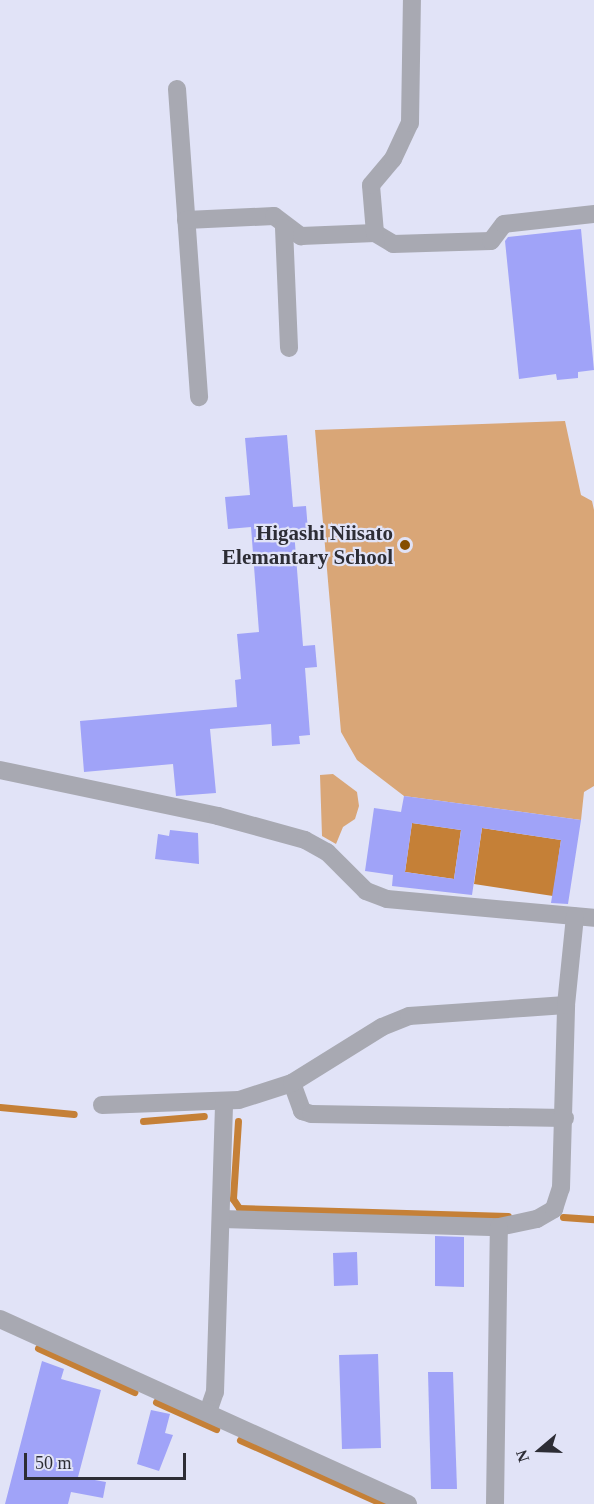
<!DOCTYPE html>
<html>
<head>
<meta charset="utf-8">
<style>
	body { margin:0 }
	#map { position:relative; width:594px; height:1504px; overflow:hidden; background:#e1e3f7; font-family:"Times New Roman",serif }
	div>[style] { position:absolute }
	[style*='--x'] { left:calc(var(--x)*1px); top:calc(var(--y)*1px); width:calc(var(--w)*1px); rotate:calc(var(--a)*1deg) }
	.green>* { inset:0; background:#d9a677 }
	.water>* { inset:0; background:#c58037 }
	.stream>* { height:7px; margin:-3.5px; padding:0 3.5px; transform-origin:3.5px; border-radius:3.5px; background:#c58037 }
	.building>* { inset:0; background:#a0a3f8 }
	.minor>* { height:18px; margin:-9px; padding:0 9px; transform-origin:9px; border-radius:9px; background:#a8a9b2 }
	.tertiary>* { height:18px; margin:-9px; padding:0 9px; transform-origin:9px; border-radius:9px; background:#a8a9b2 }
	.dots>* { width:16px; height:16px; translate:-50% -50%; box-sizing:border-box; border:3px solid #e1e3f7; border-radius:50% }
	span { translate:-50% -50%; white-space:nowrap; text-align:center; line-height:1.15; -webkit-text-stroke:4.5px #e1e3f7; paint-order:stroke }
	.poi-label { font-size:21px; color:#2d2d35; font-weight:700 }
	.right { translate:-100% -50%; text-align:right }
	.north { position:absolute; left:510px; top:1420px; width:60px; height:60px; -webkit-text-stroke:4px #e1e3f7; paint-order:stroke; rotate:251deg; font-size:16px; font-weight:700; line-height:24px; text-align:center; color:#2d2d35 }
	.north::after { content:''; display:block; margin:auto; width:21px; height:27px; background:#2d2d35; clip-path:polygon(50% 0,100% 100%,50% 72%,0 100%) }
	.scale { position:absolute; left:24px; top:1453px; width:162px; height:27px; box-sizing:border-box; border:3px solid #2d2d35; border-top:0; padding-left:8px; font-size:18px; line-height:21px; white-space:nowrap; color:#2d2d35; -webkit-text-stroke:4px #e1e3f7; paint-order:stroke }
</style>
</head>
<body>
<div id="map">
	<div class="green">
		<i style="clip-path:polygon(565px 421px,581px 495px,592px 501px,594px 510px,594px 786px,584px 792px,581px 820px,404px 796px,357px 760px,341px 732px,315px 430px)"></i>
		<i style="clip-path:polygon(333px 774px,357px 792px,359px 806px,355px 819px,343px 827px,336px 844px,322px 836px,320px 775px)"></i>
	</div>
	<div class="water">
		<i style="clip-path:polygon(412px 823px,461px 830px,454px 879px,405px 872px)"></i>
		<i style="clip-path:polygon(482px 828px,561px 840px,553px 896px,474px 884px)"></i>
	</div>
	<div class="stream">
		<i style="--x:0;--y:1107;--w:74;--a:5.4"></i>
		<i style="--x:143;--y:1121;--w:61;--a:-4.7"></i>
		<i style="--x:238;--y:1121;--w:78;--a:93.7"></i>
		<i style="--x:233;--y:1199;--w:11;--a:56"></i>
		<i style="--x:239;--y:1208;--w:269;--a:1.7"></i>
		<i style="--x:563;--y:1217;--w:31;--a:4"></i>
		<i style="--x:38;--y:1348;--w:106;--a:24.6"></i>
		<i style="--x:156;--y:1402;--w:66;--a:24.2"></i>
		<i style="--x:240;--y:1440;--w:157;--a:24.1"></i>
	</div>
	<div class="building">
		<i style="clip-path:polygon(581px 229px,594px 370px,578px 372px,578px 378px,557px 380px,556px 374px,519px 379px,505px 241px,508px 237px)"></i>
		<i style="clip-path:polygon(287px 435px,293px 507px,306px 506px,308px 530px,294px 531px,303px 646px,315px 645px,317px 667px,305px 668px,310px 735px,299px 736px,300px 744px,272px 746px,271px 724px,210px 729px,216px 793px,176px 796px,173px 764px,84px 772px,80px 721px,237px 707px,235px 680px,241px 679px,237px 634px,259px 632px,251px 527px,228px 529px,225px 497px,250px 495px,245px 438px)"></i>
		<i style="clip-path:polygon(evenodd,404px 796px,581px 820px,568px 904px,551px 903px,561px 840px,482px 828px,472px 895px,392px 886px,393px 875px,365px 871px,374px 808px,401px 812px,404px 796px,412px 823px,461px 830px,454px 879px,405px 872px,412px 823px)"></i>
		<i style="clip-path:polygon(170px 830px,198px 833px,199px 864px,155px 859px,158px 834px,169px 836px)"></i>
		<i style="clip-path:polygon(435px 1236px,464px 1237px,464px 1287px,435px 1286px)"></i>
		<i style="clip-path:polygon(357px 1252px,358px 1285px,334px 1286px,333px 1253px)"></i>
		<i style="clip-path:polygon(378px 1354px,381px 1448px,342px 1449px,339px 1355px)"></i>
		<i style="clip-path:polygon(42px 1361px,64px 1369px,61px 1379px,101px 1390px,78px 1477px,106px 1482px,103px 1498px,71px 1492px,68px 1504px,5px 1504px)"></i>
		<i style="clip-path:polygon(428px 1372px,453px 1372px,457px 1489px,431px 1489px)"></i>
		<i style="clip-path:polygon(151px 1410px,170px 1414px,165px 1433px,173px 1435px,159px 1471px,137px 1464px)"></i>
	</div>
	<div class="minor">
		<i style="--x:177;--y:89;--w:309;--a:85.9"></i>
		<i style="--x:186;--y:220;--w:88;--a:-2.6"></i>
		<i style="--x:274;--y:216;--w:34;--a:37"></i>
		<i style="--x:301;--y:236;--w:74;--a:-2.3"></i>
		<i style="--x:375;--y:233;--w:21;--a:31"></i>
		<i style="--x:393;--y:244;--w:98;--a:-1.8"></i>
		<i style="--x:491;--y:241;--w:21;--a:-53"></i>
		<i style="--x:504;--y:224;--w:91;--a:-6.3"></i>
		<i style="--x:284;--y:228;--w:120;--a:87.6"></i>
		<i style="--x:375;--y:233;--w:48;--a:-94.8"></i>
		<i style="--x:371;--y:185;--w:34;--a:-50"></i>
		<i style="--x:393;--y:159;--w:40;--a:-65"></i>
		<i style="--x:410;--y:123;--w:123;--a:-89.1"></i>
		<i style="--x:0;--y:770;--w:223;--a:11.9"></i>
		<i style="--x:218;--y:816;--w:90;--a:15.4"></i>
		<i style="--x:305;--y:840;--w:25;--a:29"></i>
		<i style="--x:327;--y:852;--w:55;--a:45"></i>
		<i style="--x:366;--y:891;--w:22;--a:21"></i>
		<i style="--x:387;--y:899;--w:208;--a:5.2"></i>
		<i style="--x:292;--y:1083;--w:30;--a:70"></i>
		<i style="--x:302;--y:1111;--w:9;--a:18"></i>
		<i style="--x:311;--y:1114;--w:254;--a:0.9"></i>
		<i style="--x:102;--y:1105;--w:137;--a:-2.1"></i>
		<i style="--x:239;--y:1100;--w:56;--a:-17.8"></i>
		<i style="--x:292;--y:1083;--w:106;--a:-31.9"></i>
		<i style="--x:382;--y:1027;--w:29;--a:-22"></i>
		<i style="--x:409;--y:1016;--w:157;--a:-4"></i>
		<i style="--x:222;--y:1219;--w:277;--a:1.7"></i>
		<i style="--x:499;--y:1227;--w:39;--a:-12"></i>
		<i style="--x:537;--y:1219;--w:20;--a:-30"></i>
		<i style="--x:554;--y:1209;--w:22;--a:-72"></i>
		<i style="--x:561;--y:1188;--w:183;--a:-88.4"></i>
		<i style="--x:566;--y:1005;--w:89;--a:-84.2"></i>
		<i style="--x:208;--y:1412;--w:21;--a:-71"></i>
		<i style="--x:215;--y:1392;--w:289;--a:-88.2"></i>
		<i style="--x:495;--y:1504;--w:277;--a:-89.2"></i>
	</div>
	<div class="tertiary">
		<i style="--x:0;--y:1319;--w:448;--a:24.4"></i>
	</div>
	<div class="dots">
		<i style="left:405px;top:545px;background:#864d00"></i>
	</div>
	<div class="poi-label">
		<span class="right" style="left:393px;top:545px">Higashi Niisato<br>Elemantary School</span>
	</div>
	<div class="north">N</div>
	<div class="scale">50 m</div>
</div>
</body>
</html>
